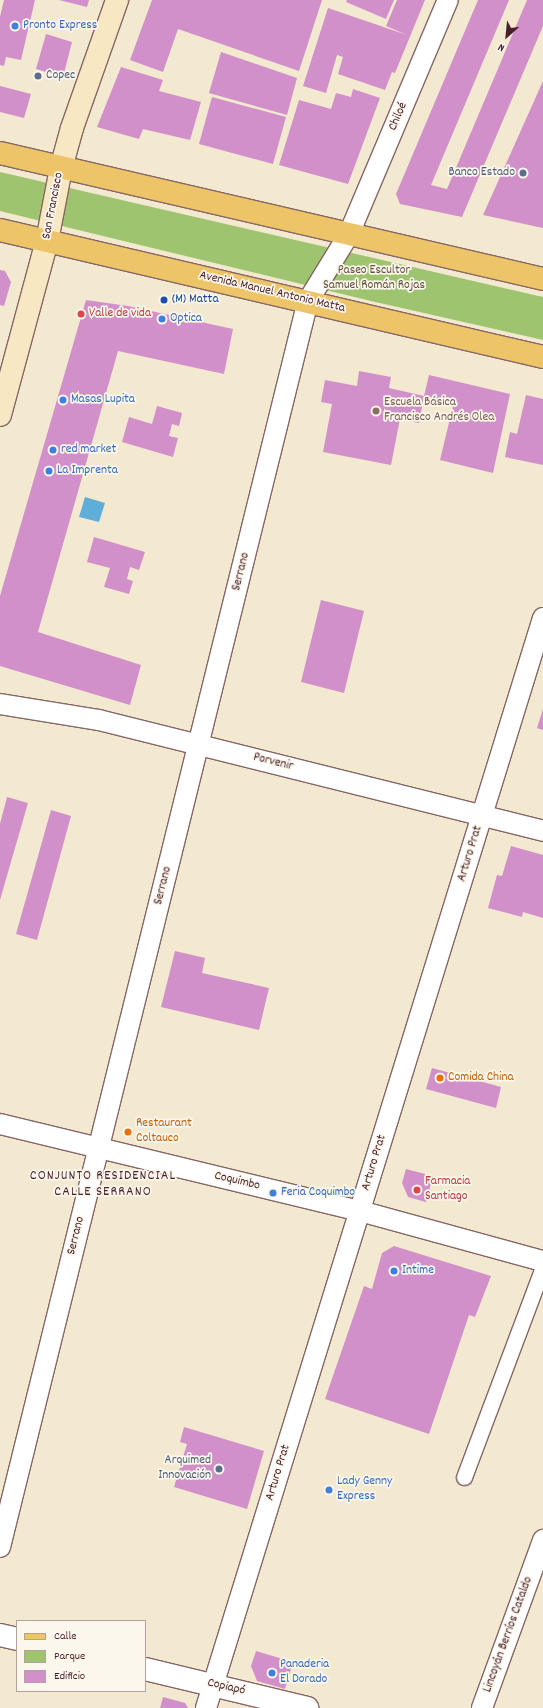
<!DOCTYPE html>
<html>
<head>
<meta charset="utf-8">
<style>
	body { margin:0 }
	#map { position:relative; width:543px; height:1708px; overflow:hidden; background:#f2e9d0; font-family:Dekko,sans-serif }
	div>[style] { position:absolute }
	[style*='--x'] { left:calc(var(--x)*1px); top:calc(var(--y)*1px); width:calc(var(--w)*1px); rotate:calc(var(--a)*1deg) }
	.green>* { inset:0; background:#9ec46f }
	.water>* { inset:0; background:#5faed9 }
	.building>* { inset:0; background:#d190ca }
	.roads { filter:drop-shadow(1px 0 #856665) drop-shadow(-1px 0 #856665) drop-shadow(0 1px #856665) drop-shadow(0 -1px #856665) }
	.pedestrian>* { height:15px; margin:-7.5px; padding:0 7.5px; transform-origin:7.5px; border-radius:7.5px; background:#fff }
	.minor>* { height:20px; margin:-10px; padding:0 10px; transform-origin:10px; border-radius:10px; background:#fff }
	.tertiary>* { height:22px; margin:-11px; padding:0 11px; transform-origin:11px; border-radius:11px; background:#fff }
	.secondary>* { height:22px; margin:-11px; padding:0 11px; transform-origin:11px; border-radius:11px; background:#f8e7c3 }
	.primary>* { height:22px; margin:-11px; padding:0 11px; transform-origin:11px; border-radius:11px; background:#eec469 }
	.dots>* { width:11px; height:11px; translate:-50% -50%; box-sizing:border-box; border:2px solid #fbf7ec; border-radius:50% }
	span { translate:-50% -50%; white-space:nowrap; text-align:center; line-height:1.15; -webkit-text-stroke:3.5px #fbf7ec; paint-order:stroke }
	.shop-label { font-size:13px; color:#366cbe }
	.left { translate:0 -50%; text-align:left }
	.service-label { font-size:13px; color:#4e5e75 }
	.right { translate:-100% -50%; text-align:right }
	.street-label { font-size:13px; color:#4a1f2b }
	.park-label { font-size:13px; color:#63513f }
	.transit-label { font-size:13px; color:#164399 }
	.health-label { font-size:13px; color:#be3a42 }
	.education-label { font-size:13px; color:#785e54 }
	.food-label { font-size:13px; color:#c56008 }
	.neighbourhood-label { font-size:14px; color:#4a1f2b; letter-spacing:1px }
	.legend { position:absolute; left:16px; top:1620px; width:130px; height:72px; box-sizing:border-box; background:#fbf7ec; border:1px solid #b4a19f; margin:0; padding:5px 7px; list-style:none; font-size:12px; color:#4a1f2b }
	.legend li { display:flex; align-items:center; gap:8px; height:20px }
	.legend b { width:20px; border:1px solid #b4a19f }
	.north { position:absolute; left:487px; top:16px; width:40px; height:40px; -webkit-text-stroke:3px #fbf7ec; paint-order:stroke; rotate:207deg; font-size:11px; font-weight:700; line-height:16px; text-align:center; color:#4a1f2b }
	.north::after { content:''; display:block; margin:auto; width:14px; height:18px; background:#4a1f2b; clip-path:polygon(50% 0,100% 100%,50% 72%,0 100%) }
</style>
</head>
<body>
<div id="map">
	<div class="green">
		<i style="clip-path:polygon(0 172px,543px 297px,543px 340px,371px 301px,0 211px)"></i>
	</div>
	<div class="water">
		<i style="clip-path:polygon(85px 497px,105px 503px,99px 522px,79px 517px)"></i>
	</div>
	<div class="building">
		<i style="clip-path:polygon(4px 0,35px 0,21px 60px,6px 57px,4px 66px,0 65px,0 17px)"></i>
		<i style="clip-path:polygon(59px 0,89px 0,87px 7px)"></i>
		<i style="clip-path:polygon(152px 0,322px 0,299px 71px,178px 29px,163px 72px,130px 60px)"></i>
		<i style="clip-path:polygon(347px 0,394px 0,386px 19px,346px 2px)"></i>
		<i style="clip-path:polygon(397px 0,425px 0,395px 73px,392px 72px,385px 90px,338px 74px,343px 57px,337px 55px,326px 93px,303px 86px,328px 8px,407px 35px,386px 26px)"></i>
		<i style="clip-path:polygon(478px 0,509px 0,431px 185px,447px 189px,527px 0,543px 0,543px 26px,462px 217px,400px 204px,396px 194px)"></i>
		<i style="clip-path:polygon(46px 34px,72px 42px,63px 77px,36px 69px)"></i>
		<i style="clip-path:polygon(221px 52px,297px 78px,287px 115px,209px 93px)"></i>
		<i style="clip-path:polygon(121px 67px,163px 80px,159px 91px,201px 102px,190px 140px,143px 129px,139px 139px,97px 127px)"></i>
		<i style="clip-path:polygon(543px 81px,543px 228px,483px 215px)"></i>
		<i style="clip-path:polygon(0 86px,31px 94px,24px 118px,0 112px)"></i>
		<i style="clip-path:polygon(353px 89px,380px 98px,348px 184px,279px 165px,299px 100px,331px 109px,336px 93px,351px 97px)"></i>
		<i style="clip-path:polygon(212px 97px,286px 117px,273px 164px,199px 144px)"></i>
		<i style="clip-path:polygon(0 270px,5px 271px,11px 282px,4px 306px,0 305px)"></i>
		<i style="clip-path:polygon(86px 300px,128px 306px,233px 329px,224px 374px,118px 351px,38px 632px,141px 665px,130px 705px,0 666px,0 596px)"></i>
		<i style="clip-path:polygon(359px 371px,391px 377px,389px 388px,424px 396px,419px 423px,400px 419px,391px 465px,323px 452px,332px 404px,321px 402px,325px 380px,357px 386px)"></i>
		<i style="clip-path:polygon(429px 375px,510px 394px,493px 473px,440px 460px,454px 402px,424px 396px)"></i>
		<i style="clip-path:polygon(526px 395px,543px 399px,543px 465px,505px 457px,510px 432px,517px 434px)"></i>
		<i style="clip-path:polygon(157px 406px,182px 413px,179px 426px,172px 424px,169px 436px,178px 438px,173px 457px,122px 442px,129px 417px,152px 424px)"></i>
		<i style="clip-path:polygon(94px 537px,145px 552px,139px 570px,130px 567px,127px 579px,133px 581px,129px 594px,104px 587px,110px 568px,87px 562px)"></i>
		<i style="clip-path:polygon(321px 600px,364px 611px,344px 693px,301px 682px)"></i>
		<i style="clip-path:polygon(543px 709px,543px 730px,537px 728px)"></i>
		<i style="clip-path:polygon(7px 797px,28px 803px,0 900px,0 824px)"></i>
		<i style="clip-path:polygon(51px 810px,71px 816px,37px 940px,16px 934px)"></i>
		<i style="clip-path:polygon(511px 846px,543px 855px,543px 918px,523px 912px,522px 917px,488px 908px,497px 875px,502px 876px)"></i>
		<i style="clip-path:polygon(175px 951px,205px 958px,202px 973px,269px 988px,259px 1030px,161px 1007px)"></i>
		<i style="clip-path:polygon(432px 1068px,501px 1087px,496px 1108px,426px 1089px)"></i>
		<i style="clip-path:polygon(406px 1169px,433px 1176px,426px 1202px,408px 1197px,402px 1183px)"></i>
		<i style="clip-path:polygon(394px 1246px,491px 1276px,475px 1317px,469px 1315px,429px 1434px,325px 1399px,364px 1286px,372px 1289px,382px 1253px)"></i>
		<i style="clip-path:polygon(184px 1427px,264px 1451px,247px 1509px,174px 1487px,187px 1444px,180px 1442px)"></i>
		<i style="clip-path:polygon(256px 1651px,293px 1662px,285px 1689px,257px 1681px,251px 1666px)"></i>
		<i style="clip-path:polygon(163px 1697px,185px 1703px,188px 1708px,160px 1708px)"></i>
	</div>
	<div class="roads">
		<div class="pedestrian">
			<i style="--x:464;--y:1477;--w:224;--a:-69.4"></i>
		</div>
		<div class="minor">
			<i style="--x:0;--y:704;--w:100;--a:9.2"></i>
			<i style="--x:99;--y:720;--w:458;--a:14"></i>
			<i style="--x:0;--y:1124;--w:370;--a:13.6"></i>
			<i style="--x:360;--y:1211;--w:190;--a:15.3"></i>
			<i style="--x:0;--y:1547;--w:1284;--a:-76.12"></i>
			<i style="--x:308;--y:301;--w:79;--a:-58.5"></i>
			<i style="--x:349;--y:234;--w:254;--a:-67.1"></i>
			<i style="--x:206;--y:1708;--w:1141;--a:-72.82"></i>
			<i style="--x:482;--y:1708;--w:179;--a:-70"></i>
		</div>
		<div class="tertiary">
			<i style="--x:0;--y:1635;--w:17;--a:13"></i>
			<i style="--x:145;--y:1669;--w:167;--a:13.5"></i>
		</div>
		<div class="secondary">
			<i style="--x:0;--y:415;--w:180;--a:-74.9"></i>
			<i style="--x:47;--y:241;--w:74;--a:-79.1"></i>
			<i style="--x:61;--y:168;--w:41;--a:-74.6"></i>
			<i style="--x:72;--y:128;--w:136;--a:-70.6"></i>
		</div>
		<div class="primary">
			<i style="--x:0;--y:153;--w:557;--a:13.06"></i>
			<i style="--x:0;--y:230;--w:558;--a:13.16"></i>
		</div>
	</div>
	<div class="dots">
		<i style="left:15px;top:26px;background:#3f7fe0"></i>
		<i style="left:38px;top:76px;background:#5c6f8a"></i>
		<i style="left:523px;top:173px;background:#5c6f8a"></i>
		<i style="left:164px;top:300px;background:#1a4fb4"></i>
		<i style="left:81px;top:314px;background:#e0444e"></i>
		<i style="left:162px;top:319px;background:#3f7fe0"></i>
		<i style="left:63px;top:400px;background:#3f7fe0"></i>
		<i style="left:376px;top:411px;background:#8d6e63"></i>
		<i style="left:53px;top:450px;background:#3f7fe0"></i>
		<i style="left:49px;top:471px;background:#3f7fe0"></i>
		<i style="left:440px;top:1078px;background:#e8710a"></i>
		<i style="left:128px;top:1132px;background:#e8710a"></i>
		<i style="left:417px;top:1190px;background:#e0444e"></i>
		<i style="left:273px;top:1193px;background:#3f7fe0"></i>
		<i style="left:394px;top:1271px;background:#3f7fe0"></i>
		<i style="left:219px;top:1469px;background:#5c6f8a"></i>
		<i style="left:329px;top:1490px;background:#3f7fe0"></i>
		<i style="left:272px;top:1673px;background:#3f7fe0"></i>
	</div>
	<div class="shop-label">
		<span class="left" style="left:23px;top:26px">Pronto Express</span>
		<span class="left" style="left:170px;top:319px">Optica</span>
		<span class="left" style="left:71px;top:400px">Masas Lupita</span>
		<span class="left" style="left:61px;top:450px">red market</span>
		<span class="left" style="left:57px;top:471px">La Imprenta</span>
		<span class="left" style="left:281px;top:1193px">Feria Coquimbo</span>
		<span class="left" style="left:402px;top:1271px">Intime</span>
		<span class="left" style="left:337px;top:1490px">Lady Genny<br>Express</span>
		<span class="left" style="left:280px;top:1673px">Panaderia<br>El Dorado</span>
	</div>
	<div class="service-label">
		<span class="left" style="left:46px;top:76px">Copec</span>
		<span class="right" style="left:515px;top:173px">Banco Estado</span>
		<span class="right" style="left:211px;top:1469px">Arquimed<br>Innovación</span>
	</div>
	<div class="street-label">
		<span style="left:399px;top:117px;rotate:-67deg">Chiloé</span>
		<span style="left:54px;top:206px;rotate:-79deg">San Francisco</span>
		<span style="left:272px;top:293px;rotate:13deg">Avenida Manuel Antonio Matta</span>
		<span style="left:242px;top:572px;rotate:-76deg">Serrano</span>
		<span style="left:273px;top:763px;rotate:14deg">Porvenir</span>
		<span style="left:471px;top:854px;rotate:-73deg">Arturo Prat</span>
		<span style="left:164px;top:886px;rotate:-76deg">Serrano</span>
		<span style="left:375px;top:1163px;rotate:-73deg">Arturo Prat</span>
		<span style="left:237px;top:1182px;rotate:13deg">Coquimbo</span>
		<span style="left:77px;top:1236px;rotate:-76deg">Serrano</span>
		<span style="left:279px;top:1473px;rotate:-73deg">Arturo Prat</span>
		<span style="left:509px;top:1635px;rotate:-70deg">Lincoyán Berríos Cataldo</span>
		<span style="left:226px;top:1688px;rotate:13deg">Copiapó</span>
	</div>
	<div class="park-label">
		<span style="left:374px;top:279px">Paseo Escultor<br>Samuel Román Rojas</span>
	</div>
	<div class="transit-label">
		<span class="left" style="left:172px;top:300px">(M) Matta</span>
	</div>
	<div class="health-label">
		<span class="left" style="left:89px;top:314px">Valle de vida</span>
		<span class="left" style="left:425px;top:1190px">Farmacia<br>Santiago</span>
	</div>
	<div class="education-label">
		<span class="left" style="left:384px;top:411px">Escuela Básica<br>Francisco Andrés Olea</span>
	</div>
	<div class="food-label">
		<span class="left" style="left:448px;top:1078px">Comida China</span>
		<span class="left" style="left:136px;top:1132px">Restaurant<br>Coltauco</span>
	</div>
	<div class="neighbourhood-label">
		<span style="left:103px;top:1184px">CONJUNTO RESIDENCIAL<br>CALLE SERRANO</span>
	</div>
	<ul class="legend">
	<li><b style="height:5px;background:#eec469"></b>Calle</li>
	<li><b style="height:11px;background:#9ec46f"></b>Parque</li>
	<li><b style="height:11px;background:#d190ca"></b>Edificio</li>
	</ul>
	<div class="north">N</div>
</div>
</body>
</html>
